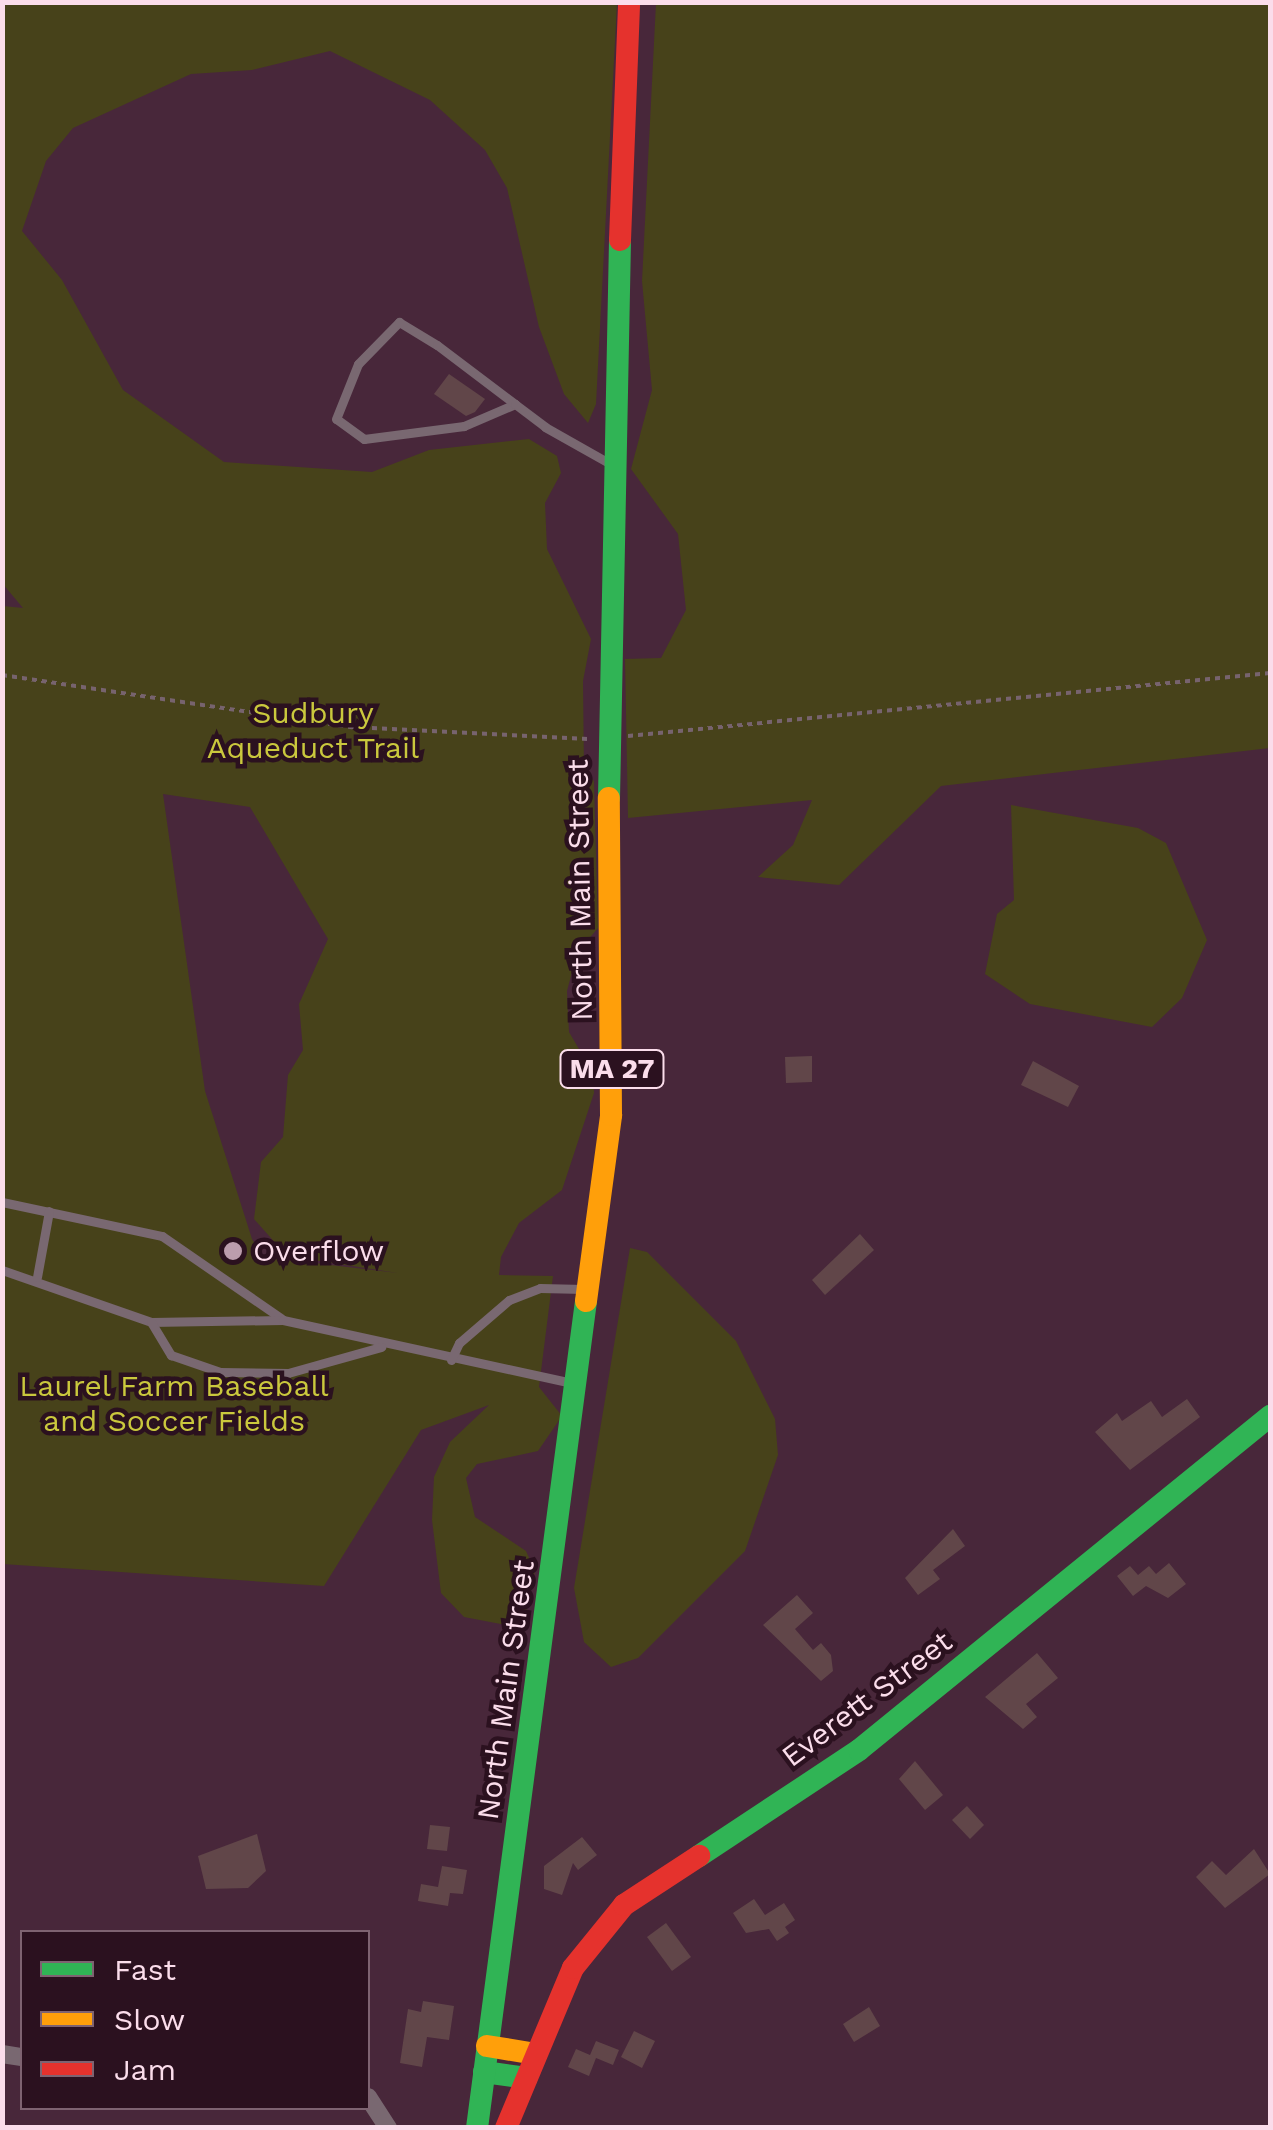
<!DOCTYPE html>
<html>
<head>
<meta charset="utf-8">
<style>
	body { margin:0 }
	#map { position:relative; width:1273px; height:2130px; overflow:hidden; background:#48273a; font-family:"Work Sans",sans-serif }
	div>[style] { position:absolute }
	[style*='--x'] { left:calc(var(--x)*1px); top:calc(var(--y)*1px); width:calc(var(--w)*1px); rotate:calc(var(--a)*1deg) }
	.green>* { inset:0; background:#47421a }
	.building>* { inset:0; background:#614649 }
	.path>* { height:4px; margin-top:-2px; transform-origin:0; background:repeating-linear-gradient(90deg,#77636e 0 5px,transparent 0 10px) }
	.lane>* { height:9px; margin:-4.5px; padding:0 4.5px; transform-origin:4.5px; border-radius:4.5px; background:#796871 }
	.street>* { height:18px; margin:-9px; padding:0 9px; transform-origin:9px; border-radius:9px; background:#796871 }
	.fast>* { height:22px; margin:-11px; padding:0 11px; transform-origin:11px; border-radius:11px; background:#30b455 }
	.slow>* { height:22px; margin:-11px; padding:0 11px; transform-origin:11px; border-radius:11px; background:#ff9f0a }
	.jam>* { height:22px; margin:-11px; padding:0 11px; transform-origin:11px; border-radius:11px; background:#e5322d }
	.dots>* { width:28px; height:28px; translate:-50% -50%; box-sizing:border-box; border:5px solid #2b111f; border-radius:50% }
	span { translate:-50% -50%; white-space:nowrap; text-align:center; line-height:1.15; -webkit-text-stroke:9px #2b111f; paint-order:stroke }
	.shield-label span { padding:2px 8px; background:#2b111f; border:2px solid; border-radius:8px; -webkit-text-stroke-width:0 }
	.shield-label { font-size:28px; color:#fbddeb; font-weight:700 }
	.park-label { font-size:30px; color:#cac83d }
	.street-label { font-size:30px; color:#fbddeb }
	.poi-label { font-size:30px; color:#fbddeb }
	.left { translate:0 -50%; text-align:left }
	.frame { position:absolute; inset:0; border:5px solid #fbddeb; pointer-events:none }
	.legend { position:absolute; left:20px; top:1930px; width:350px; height:180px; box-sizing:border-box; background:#2b111f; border:2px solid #7e6371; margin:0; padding:12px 18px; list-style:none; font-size:30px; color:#fbddeb }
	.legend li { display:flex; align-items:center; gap:20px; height:50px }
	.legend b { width:50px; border:2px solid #7e6371 }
</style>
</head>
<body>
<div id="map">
	<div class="green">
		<i style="clip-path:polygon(evenodd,3px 3px,617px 3px,596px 404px,588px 423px,564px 394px,539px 327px,507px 188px,485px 150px,430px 100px,330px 51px,252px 70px,191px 74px,73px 128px,46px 161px,22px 231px,62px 280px,123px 390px,224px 462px,372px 472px,429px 450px,529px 439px,557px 456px,561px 473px,545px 503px,547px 549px,591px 639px,583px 681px,584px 771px,594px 781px,598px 928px,577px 953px,567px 991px,569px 1032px,593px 1073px,594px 1093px,562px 1190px,519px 1223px,501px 1257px,499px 1275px,553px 1276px,539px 1387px,562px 1416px,538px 1451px,477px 1464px,466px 1478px,475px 1517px,526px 1551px,535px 1571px,526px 1612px,506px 1625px,464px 1617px,441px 1593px,432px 1520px,434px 1477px,450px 1442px,489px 1405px,421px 1430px,324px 1586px,3px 1564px,3px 606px,23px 608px,2px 583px,3px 3px,163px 794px,250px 807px,328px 939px,299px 1004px,303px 1050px,288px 1075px,283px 1137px,261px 1162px,254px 1219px,287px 1256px,398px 1273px,263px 1257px,252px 1239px,205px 1091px,163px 794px)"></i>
		<i style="clip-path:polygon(656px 3px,1270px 3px,1270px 748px,941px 786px,839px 885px,758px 877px,793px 845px,812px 800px,628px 818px,625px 659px,661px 658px,686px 610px,678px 534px,631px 469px,652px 390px,642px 281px)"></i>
		<i style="clip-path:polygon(1011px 805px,1138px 828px,1166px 843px,1207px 940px,1182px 998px,1152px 1027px,1030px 1004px,985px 974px,997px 914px,1014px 900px)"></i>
		<i style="clip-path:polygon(630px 1248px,647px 1252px,736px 1341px,775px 1419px,778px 1455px,745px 1551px,638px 1658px,611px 1667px,584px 1642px,574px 1588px)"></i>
	</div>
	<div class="building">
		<i style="clip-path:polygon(449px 374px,485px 399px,475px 412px,466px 416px,434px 394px)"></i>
		<i style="clip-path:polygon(812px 1056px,812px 1082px,786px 1083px,785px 1057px)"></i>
		<i style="clip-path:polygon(1033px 1061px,1079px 1086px,1068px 1107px,1021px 1085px)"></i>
		<i style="clip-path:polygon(860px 1234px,874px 1250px,825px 1295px,812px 1280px)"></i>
		<i style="clip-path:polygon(1187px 1399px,1200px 1417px,1130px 1470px,1095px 1432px,1117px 1413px,1122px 1421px,1151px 1401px,1162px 1417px)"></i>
		<i style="clip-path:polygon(953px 1529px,965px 1546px,933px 1570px,940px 1579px,918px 1595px,905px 1578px)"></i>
		<i style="clip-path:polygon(1169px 1563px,1186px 1584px,1168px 1598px,1146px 1586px,1133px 1596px,1117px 1576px,1130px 1566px,1138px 1575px,1149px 1566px,1156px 1574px)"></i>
		<i style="clip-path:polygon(797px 1595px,813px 1613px,795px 1629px,813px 1650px,821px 1643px,831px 1655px,833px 1671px,821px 1681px,763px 1625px)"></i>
		<i style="clip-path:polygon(1037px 1653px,1058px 1678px,1026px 1704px,1037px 1717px,1023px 1729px,985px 1697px)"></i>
		<i style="clip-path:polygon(915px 1761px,943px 1795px,925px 1810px,899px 1779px)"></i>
		<i style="clip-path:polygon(967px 1806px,984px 1825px,970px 1839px,952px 1820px)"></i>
		<i style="clip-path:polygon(430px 1825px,450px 1827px,447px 1851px,427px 1849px)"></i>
		<i style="clip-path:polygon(257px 1834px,266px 1871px,248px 1888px,206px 1889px,198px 1856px)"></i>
		<i style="clip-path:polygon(582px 1837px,597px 1855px,578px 1870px,573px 1863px,562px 1895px,544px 1889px,544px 1866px)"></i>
		<i style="clip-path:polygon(1254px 1849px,1270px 1874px,1225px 1908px,1196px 1877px,1212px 1861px,1226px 1875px)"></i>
		<i style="clip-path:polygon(442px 1866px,467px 1870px,463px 1894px,450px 1893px,448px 1906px,418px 1901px,421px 1884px,438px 1887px)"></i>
		<i style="clip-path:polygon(754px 1899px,765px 1915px,784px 1903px,795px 1920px,785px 1927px,789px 1933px,777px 1941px,769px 1929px,746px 1933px,733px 1913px)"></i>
		<i style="clip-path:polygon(666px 1923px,691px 1957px,672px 1971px,647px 1937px)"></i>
		<i style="clip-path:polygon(423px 2001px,454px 2006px,449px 2040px,427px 2037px,422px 2067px,400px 2063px,408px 2009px,421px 2012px)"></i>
		<i style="clip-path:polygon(869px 2007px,880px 2026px,854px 2042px,843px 2024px)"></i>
		<i style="clip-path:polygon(634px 2031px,655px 2041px,642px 2068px,621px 2057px)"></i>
		<i style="clip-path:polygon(596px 2041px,619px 2050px,613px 2065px,596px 2058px,589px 2076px,568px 2067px,576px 2049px,590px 2055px)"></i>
	</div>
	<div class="path">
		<i style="--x:2;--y:675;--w:354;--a:8.5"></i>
		<i style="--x:352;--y:727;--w:236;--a:2.9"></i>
		<i style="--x:628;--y:736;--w:645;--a:-5.6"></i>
	</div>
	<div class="lane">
		<i style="--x:515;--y:404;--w:56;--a:156.7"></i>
		<i style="--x:464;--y:426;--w:101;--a:172.6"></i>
		<i style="--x:364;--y:439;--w:34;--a:-144"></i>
		<i style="--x:336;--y:419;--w:59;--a:-68.2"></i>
		<i style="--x:358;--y:364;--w:59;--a:-45.7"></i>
		<i style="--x:399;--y:322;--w:44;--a:31.2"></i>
		<i style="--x:437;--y:345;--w:98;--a:37.1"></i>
		<i style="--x:515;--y:404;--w:38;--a:37"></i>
		<i style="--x:545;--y:427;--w:71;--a:29.4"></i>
		<i style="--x:2;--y:1202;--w:164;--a:12"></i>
		<i style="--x:162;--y:1236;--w:145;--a:34.6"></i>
		<i style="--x:2;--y:1270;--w:158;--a:19.2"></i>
		<i style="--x:151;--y:1322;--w:132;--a:-0.9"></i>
		<i style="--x:283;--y:1320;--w:297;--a:12.3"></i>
		<i style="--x:37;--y:1277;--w:67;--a:-79.7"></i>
		<i style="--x:151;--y:1322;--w:39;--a:59"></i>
		<i style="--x:171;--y:1355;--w:52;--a:19.1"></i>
		<i style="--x:220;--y:1372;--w:68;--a:0.8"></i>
		<i style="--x:288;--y:1373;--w:97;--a:-15.6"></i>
		<i style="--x:451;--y:1360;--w:19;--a:-65"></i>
		<i style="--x:459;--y:1343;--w:66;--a:-40.7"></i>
		<i style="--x:509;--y:1300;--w:33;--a:-21"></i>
		<i style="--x:540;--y:1288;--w:44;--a:1.3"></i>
	</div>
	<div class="street">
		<i style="--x:2;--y:2054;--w:20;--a:9"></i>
		<i style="--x:368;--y:2097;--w:37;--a:57"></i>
	</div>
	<div class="fast">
		<i style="--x:609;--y:798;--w:558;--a:-88.87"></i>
		<i style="--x:699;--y:1856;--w:192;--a:-33.5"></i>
		<i style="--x:859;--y:1750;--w:530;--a:-39.1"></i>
		<i style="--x:484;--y:2072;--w:43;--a:7.9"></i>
		<i style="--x:477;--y:2128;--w:834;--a:-82.49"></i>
	</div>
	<div class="slow">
		<i style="--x:586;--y:1301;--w:188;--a:-82.3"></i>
		<i style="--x:611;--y:1115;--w:317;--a:-90.4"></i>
		<i style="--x:487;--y:2046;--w:50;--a:9.3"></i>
	</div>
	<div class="jam">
		<i style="--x:620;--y:240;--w:238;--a:-87.8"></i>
		<i style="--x:506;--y:2128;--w:173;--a:-67.3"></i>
		<i style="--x:573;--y:1968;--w:81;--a:-51"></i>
		<i style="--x:624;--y:1905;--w:90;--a:-33.2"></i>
	</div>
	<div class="dots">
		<i style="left:233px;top:1251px;background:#bc9dad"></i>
	</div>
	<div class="shield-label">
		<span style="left:612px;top:1069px">MA 27</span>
	</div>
	<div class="park-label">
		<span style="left:313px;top:730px">Sudbury<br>Aqueduct Trail</span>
		<span style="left:174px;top:1403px">Laurel Farm Baseball<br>and Soccer Fields</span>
	</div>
	<div class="street-label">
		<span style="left:580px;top:890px;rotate:-91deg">North Main Street</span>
		<span style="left:506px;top:1690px;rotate:-82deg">North Main Street</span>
		<span style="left:867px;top:1699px;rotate:-37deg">Everett Street</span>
	</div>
	<div class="poi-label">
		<span class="left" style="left:253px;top:1251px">Overflow</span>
	</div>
	<div class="frame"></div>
	<ul class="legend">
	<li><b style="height:12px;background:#30b455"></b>Fast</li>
	<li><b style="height:12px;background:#ff9f0a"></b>Slow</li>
	<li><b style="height:12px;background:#e5322d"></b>Jam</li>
	</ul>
</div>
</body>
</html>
